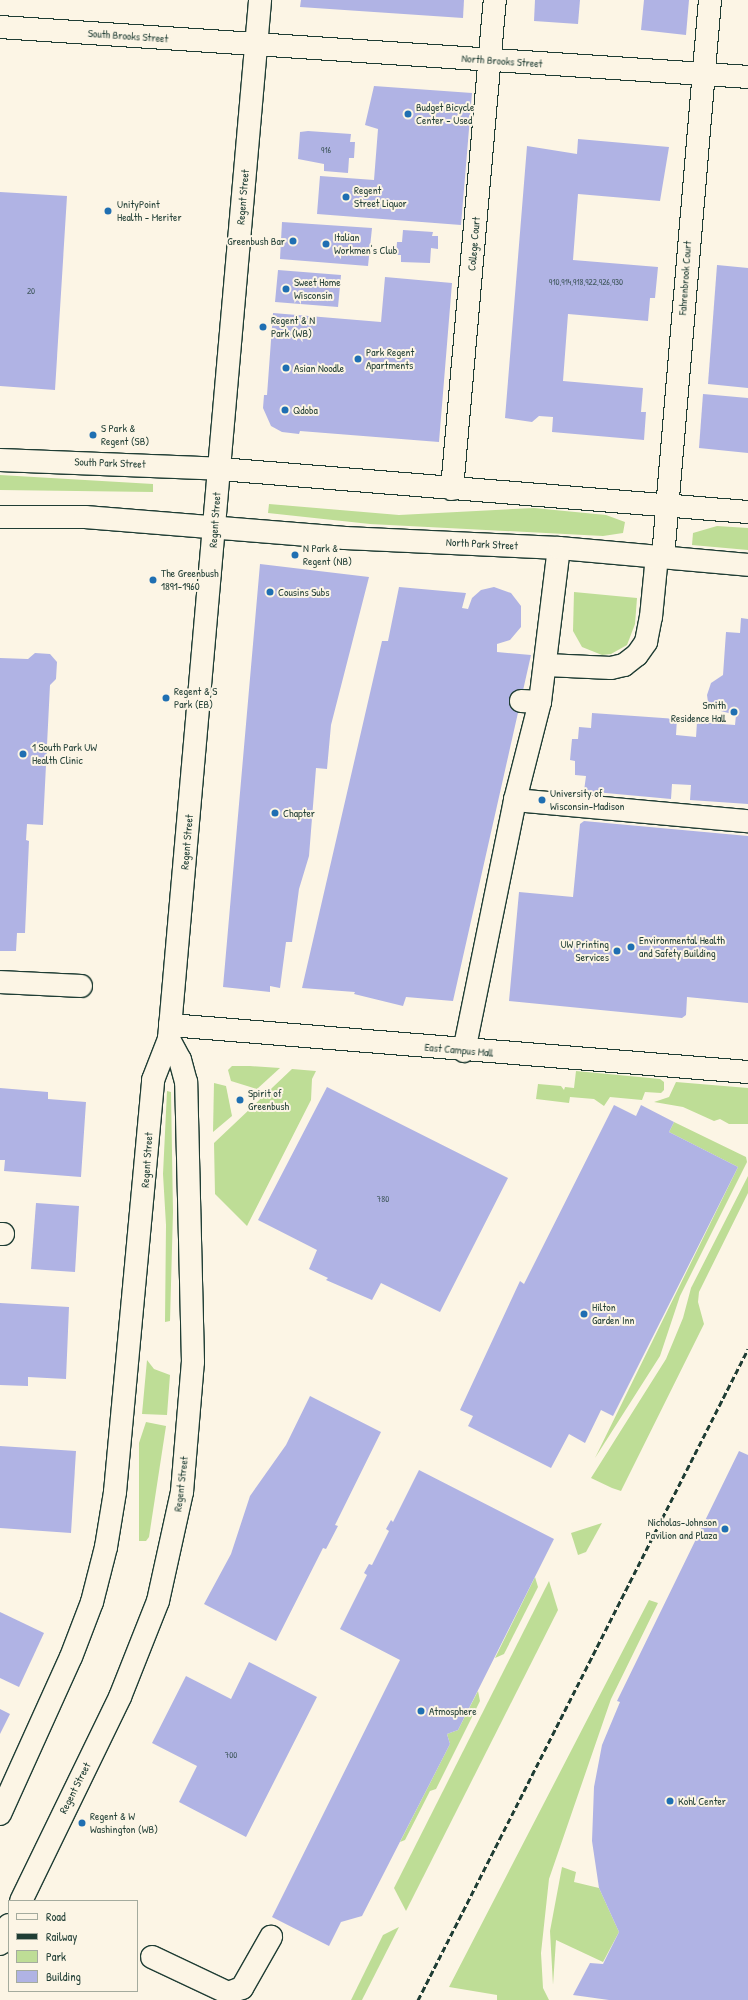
<!DOCTYPE html>
<html>
<head>
<meta charset="utf-8">
<style>
	body { margin:0 }
	#map { position:relative; width:748px; height:2000px; overflow:hidden; background:#fcf5e5; font-family:"Patrick Hand",sans-serif }
	div>[style] { position:absolute }
	[style*='--x'] { left:calc(var(--x)*1px); top:calc(var(--y)*1px); width:calc(var(--w)*1px); rotate:calc(var(--a)*1deg) }
	.green>* { inset:0; background:#bedd96 }
	.building>* { inset:0; background:#b0b3e4 }
	.roads { filter:drop-shadow(1px 0 #1f3d34) drop-shadow(-1px 0 #1f3d34) drop-shadow(0 1px #1f3d34) drop-shadow(0 -1px #1f3d34) }
	.minor>* { height:22px; margin:-11px; padding:0 11px; transform-origin:11px; border-radius:11px; background:#fcf5e5 }
	.major>* { height:22px; margin:-11px; padding:0 11px; transform-origin:11px; border-radius:11px; background:#fcf5e5 }
	.rail>* { height:3px; margin-top:-1.5px; transform-origin:0; background:repeating-linear-gradient(90deg,#1f3d34 0 6px,transparent 0 9px) }
	.dots>* { width:11px; height:11px; translate:-50% -50%; box-sizing:border-box; border:2px solid #fcf5e5; border-radius:50% }
	span { translate:-50% -50%; white-space:nowrap; text-align:center; line-height:1.15; -webkit-text-stroke:4px #fcf5e5; paint-order:stroke }
	.number-label { font-size:9px; color:#435a60 }
	.number-label span { -webkit-text-stroke-width:0 }
	.street-label { font-size:11px; color:#1f3d34 }
	.poi-label { font-size:11px; color:#1f3d34 }
	.left { translate:0 -50%; text-align:left }
	.right { translate:-100% -50%; text-align:right }
	.legend { position:absolute; left:8px; top:1900px; width:130px; height:92px; box-sizing:border-box; background:#fcf5e5; border:1px solid #a4ab9e; margin:0; padding:5px 7px; list-style:none; font-size:12px; color:#1f3d34 }
	.legend li { display:flex; align-items:center; gap:8px; height:20px }
	.legend b { width:20px; border:1px solid #a4ab9e }
</style>
</head>
<body>
<div id="map">
	<div class="green">
		<i style="clip-path:polygon(0 475px,153px 484px,153px 492px,0 490px)"></i>
		<i style="clip-path:polygon(269px 504px,399px 515px,534px 508px,606px 515px,625px 522px,623px 533px,603px 536px,370px 524px,268px 513px)"></i>
		<i style="clip-path:polygon(717px 526px,748px 528px,748px 550px,692px 545px,693px 533px)"></i>
		<i style="clip-path:polygon(574px 592px,637px 598px,635px 624px,627px 645px,611px 654px,602px 655px,582px 647px,573px 631px)"></i>
		<i style="clip-path:polygon(232px 1066px,250px 1066px,280px 1068px,257px 1089px,231px 1081px,228px 1070px)"></i>
		<i style="clip-path:polygon(292px 1069px,316px 1071px,312px 1079px,311px 1100px,247px 1226px,215px 1194px,214px 1143px)"></i>
		<i style="clip-path:polygon(576px 1071px,660px 1079px,664px 1082px,664px 1090px,661px 1093px,645px 1092px,642px 1100px,610px 1097px,604px 1106px,594px 1099px,570px 1097px,569px 1103px,536px 1099px,538px 1084px,561px 1086px,564px 1090px,565px 1087px,574px 1088px)"></i>
		<i style="clip-path:polygon(676px 1082px,748px 1088px,748px 1124px,729px 1124px,720px 1119px,714px 1121px,683px 1107px,654px 1102px,669px 1097px)"></i>
		<i style="clip-path:polygon(214px 1083px,226px 1086px,232px 1116px,213px 1132px)"></i>
		<i style="clip-path:polygon(167px 1091px,171px 1092px,173px 1212px,170px 1321px,165px 1322px,166px 1225px,163px 1174px)"></i>
		<i style="clip-path:polygon(674px 1122px,746px 1157px,747px 1162px,680px 1296px,660px 1356px,595px 1458px,738px 1167px,669px 1132px)"></i>
		<i style="clip-path:polygon(748px 1176px,748px 1193px,699px 1292px,698px 1302px,704px 1324px,621px 1491px,612px 1488px,591px 1478px,666px 1359px,683px 1318px,691px 1288px)"></i>
		<i style="clip-path:polygon(147px 1360px,154px 1369px,170px 1375px,167px 1415px,142px 1414px)"></i>
		<i style="clip-path:polygon(146px 1422px,166px 1426px,149px 1537px,146px 1541px,139px 1541px,139px 1443px)"></i>
		<i style="clip-path:polygon(602px 1523px,586px 1552px,578px 1555px,571px 1533px)"></i>
		<i style="clip-path:polygon(535px 1577px,538px 1587px,504px 1654px,495px 1658px)"></i>
		<i style="clip-path:polygon(549px 1581px,558px 1610px,406px 1911px,394px 1888px)"></i>
		<i style="clip-path:polygon(649px 1600px,658px 1603px,611px 1699px,549px 1879px,541px 1953px,543px 1988px,549px 2000px,497px 2000px,497px 1995px,449px 1987px)"></i>
		<i style="clip-path:polygon(478px 1691px,480px 1701px,436px 1789px,430px 1791px,405px 1840px,400px 1842px,450px 1744px,447px 1734px,458px 1730px)"></i>
		<i style="clip-path:polygon(562px 1867px,576px 1872px,574px 1882px,599px 1888px,619px 1932px,603px 1962px,556px 1940px,553px 1985px,550px 1931px)"></i>
		<i style="clip-path:polygon(399px 1927px,362px 2000px,351px 2000px,383px 1935px)"></i>
	</div>
	<div class="building">
		<i style="clip-path:polygon(301px 0,464px 0,463px 18px,300px 7px)"></i>
		<i style="clip-path:polygon(535px 0,580px 0,578px 24px,534px 21px)"></i>
		<i style="clip-path:polygon(644px 0,689px 0,686px 35px,641px 30px)"></i>
		<i style="clip-path:polygon(374px 86px,472px 93px,461px 225px,317px 214px,320px 176px,374px 180px,378px 129px,365px 125px)"></i>
		<i style="clip-path:polygon(308px 131px,351px 134px,350px 142px,355px 142px,354px 158px,349px 158px,348px 173px,324px 171px,324px 164px,298px 159px,300px 132px)"></i>
		<i style="clip-path:polygon(578px 139px,669px 147px,660px 201px,578px 194px,573px 260px,658px 267px,655px 298px,650px 298px,648px 321px,568px 314px,563px 381px,643px 388px,641px 412px,646px 412px,644px 440px,552px 432px,553px 417px,539px 416px,532px 422px,505px 418px,527px 146px,577px 154px)"></i>
		<i style="clip-path:polygon(0 192px,67px 196px,55px 390px,0 386px)"></i>
		<i style="clip-path:polygon(282px 222px,372px 228px,368px 266px,280px 259px)"></i>
		<i style="clip-path:polygon(403px 230px,433px 232px,432px 236px,438px 236px,438px 249px,431px 248px,430px 263px,401px 262px,401px 255px,396px 255px,397px 242px,402px 242px)"></i>
		<i style="clip-path:polygon(717px 265px,748px 268px,748px 388px,708px 384px)"></i>
		<i style="clip-path:polygon(278px 270px,341px 275px,338px 307px,275px 302px)"></i>
		<i style="clip-path:polygon(385px 277px,452px 283px,439px 442px,300px 431px,299px 434px,282px 432px,271px 426px,263px 408px,264px 395px,267px 395px,273px 313px,381px 322px)"></i>
		<i style="clip-path:polygon(703px 394px,748px 398px,748px 453px,699px 448px)"></i>
		<i style="clip-path:polygon(260px 564px,369px 577px,331px 725px,327px 769px,316px 768px,309px 856px,299px 889px,292px 942px,286px 942px,280px 988px,270px 986px,270px 992px,223px 987px)"></i>
		<i style="clip-path:polygon(399px 587px,466px 593px,462px 608px,468px 609px,472px 598px,481px 590px,494px 587px,511px 593px,521px 606px,521px 627px,510px 640px,497px 644px,497px 652px,531px 655px,453px 1001px,406px 997px,403px 1006px,354px 994px,355px 992px,302px 988px,382px 641px,388px 641px)"></i>
		<i style="clip-path:polygon(741px 618px,748px 619px,748px 804px,690px 800px,691px 785px,672px 784px,671px 799px,584px 791px,586px 776px,575px 775px,575px 761px,570px 760px,572px 739px,578px 739px,579px 727px,591px 728px,592px 713px,677px 719px,676px 735px,696px 737px,697px 722px,735px 725px,736px 715px,717px 710px,708px 702px,707px 695px,711px 683px,723px 675px,726px 632px,740px 633px)"></i>
		<i style="clip-path:polygon(35px 653px,50px 654px,57px 662px,56px 679px,50px 685px,43px 825px,27px 824px,26px 840px,29px 841px,25px 933px,17px 933px,16px 951px,0 951px,0 658px,28px 659px)"></i>
		<i style="clip-path:polygon(584px 821px,748px 836px,748px 1003px,687px 997px,686px 1015px,682px 1018px,509px 1001px,519px 892px,573px 897px,580px 824px)"></i>
		<i style="clip-path:polygon(327px 1087px,508px 1178px,440px 1312px,381px 1283px,372px 1300px,326px 1280px,328px 1278px,309px 1269px,317px 1250px,258px 1220px)"></i>
		<i style="clip-path:polygon(0 1088px,48px 1092px,48px 1099px,86px 1102px,81px 1177px,4px 1171px,5px 1160px,0 1160px)"></i>
		<i style="clip-path:polygon(614px 1105px,636px 1116px,641px 1105px,674px 1122px,669px 1132px,738px 1167px,613px 1416px,601px 1410px,585px 1443px,569px 1434px,551px 1468px,468px 1426px,473px 1416px,460px 1410px,520px 1281px,524px 1284px)"></i>
		<i style="clip-path:polygon(36px 1203px,79px 1206px,75px 1272px,31px 1269px)"></i>
		<i style="clip-path:polygon(0 1303px,69px 1307px,66px 1379px,28px 1377px,28px 1386px,0 1385px)"></i>
		<i style="clip-path:polygon(310px 1396px,381px 1432px,335px 1525px,338px 1526px,326px 1549px,323px 1548px,276px 1641px,204px 1604px,231px 1554px,250px 1496px,286px 1445px)"></i>
		<i style="clip-path:polygon(0 1446px,76px 1451px,71px 1533px,0 1528px)"></i>
		<i style="clip-path:polygon(739px 1451px,748px 1455px,748px 2000px,609px 2000px,573px 1995px,590px 1963px,603px 1964px,619px 1932px,599px 1888px,592px 1841px,594px 1787px,602px 1745px,620px 1702px,617px 1701px)"></i>
		<i style="clip-path:polygon(419px 1470px,554px 1539px,458px 1730px,447px 1734px,450px 1744px,362px 1916px,341px 1922px,329px 1946px,272px 1917px,400px 1660px,340px 1629px,367px 1575px,364px 1573px,369px 1564px,372px 1565px,389px 1531px,386px 1529px,391px 1520px,393px 1522px)"></i>
		<i style="clip-path:polygon(0 1612px,44px 1633px,19px 1687px,0 1678px)"></i>
		<i style="clip-path:polygon(249px 1662px,317px 1697px,246px 1837px,179px 1802px,197px 1766px,152px 1743px,186px 1676px,231px 1699px)"></i>
		<i style="clip-path:polygon(0 1709px,10px 1714px,0 1734px)"></i>
	</div>
	<div class="roads">
		<div class="minor">
			<i style="--x:0;--y:27;--w:750;--a:3.82"></i>
			<i style="--x:452;--y:489;--w:491;--a:-85"></i>
			<i style="--x:663;--y:557;--w:559;--a:-85.18"></i>
			<i style="--x:546;--y:665;--w:65;--a:2.6"></i>
			<i style="--x:611;--y:668;--w:13;--a:-13"></i>
			<i style="--x:624;--y:665;--w:16;--a:-38"></i>
			<i style="--x:637;--y:655;--w:16;--a:-55"></i>
			<i style="--x:646;--y:642;--w:25;--a:-79"></i>
			<i style="--x:651;--y:617;--w:61;--a:-84.4"></i>
			<i style="--x:521;--y:701;--w:19;--a:3"></i>
			<i style="--x:515;--y:800;--w:234;--a:5.2"></i>
			<i style="--x:0;--y:982;--w:81;--a:2.8"></i>
			<i style="--x:170;--y:1025;--w:580;--a:4.65"></i>
			<i style="--x:464;--y:1051;--w:256;--a:-78.5"></i>
			<i style="--x:515;--y:800;--w:101;--a:-75.7"></i>
			<i style="--x:540;--y:702;--w:155;--a:-83"></i>
			<i style="--x:0;--y:1234;--w:3;--a:0"></i>
			<i style="--x:152;--y:1957;--w:84;--a:25.3"></i>
			<i style="--x:228;--y:1993;--w:15;--a:-20"></i>
			<i style="--x:242;--y:1988;--w:59;--a:-60.4"></i>
		</div>
		<div class="major">
			<i style="--x:0;--y:460;--w:220;--a:2.3"></i>
			<i style="--x:220;--y:469;--w:530;--a:4.66"></i>
			<i style="--x:0;--y:517;--w:85;--a:0"></i>
			<i style="--x:85;--y:517;--w:261;--a:4.6"></i>
			<i style="--x:345;--y:538;--w:214;--a:2.7"></i>
			<i style="--x:559;--y:548;--w:190;--a:5.1"></i>
			<i style="--x:0;--y:1814;--w:172;--a:-65.7"></i>
			<i style="--x:71;--y:1657;--w:59;--a:-69.1"></i>
			<i style="--x:92;--y:1602;--w:57;--a:-75.7"></i>
			<i style="--x:106;--y:1547;--w:56;--a:-80.7"></i>
			<i style="--x:115;--y:1492;--w:414;--a:-84.7"></i>
			<i style="--x:153;--y:1080;--w:44;--a:-68.7"></i>
			<i style="--x:169;--y:1039;--w:1043;--a:-84.99"></i>
			<i style="--x:21;--y:1901;--w:227;--a:-64.1"></i>
			<i style="--x:120;--y:1697;--w:103;--a:-68.4"></i>
			<i style="--x:158;--y:1601;--w:112;--a:-77.6"></i>
			<i style="--x:182;--y:1492;--w:130;--a:-85.2"></i>
			<i style="--x:193;--y:1362;--w:280;--a:-91.4"></i>
			<i style="--x:186;--y:1082;--w:23;--a:-105"></i>
			<i style="--x:180;--y:1060;--w:24;--a:-118"></i>
			<i style="--x:0;--y:1944;--w:21;--a:-65"></i>
		</div>
	</div>
	<div class="rail">
		<i style="--x:418;--y:2000;--w:730;--a:-63.12"></i>
	</div>
	<div class="dots">
		<i style="left:408px;top:114px;background:#1f6fb2"></i>
		<i style="left:346px;top:197px;background:#1f6fb2"></i>
		<i style="left:108px;top:211px;background:#1f6fb2"></i>
		<i style="left:293px;top:241px;background:#1f6fb2"></i>
		<i style="left:326px;top:244px;background:#1f6fb2"></i>
		<i style="left:286px;top:289px;background:#1f6fb2"></i>
		<i style="left:263px;top:327px;background:#1f6fb2"></i>
		<i style="left:358px;top:359px;background:#1f6fb2"></i>
		<i style="left:286px;top:368px;background:#1f6fb2"></i>
		<i style="left:285px;top:410px;background:#1f6fb2"></i>
		<i style="left:93px;top:435px;background:#1f6fb2"></i>
		<i style="left:295px;top:555px;background:#1f6fb2"></i>
		<i style="left:153px;top:580px;background:#1f6fb2"></i>
		<i style="left:270px;top:592px;background:#1f6fb2"></i>
		<i style="left:166px;top:698px;background:#1f6fb2"></i>
		<i style="left:734px;top:712px;background:#1f6fb2"></i>
		<i style="left:23px;top:754px;background:#1f6fb2"></i>
		<i style="left:542px;top:800px;background:#1f6fb2"></i>
		<i style="left:275px;top:813px;background:#1f6fb2"></i>
		<i style="left:631px;top:947px;background:#1f6fb2"></i>
		<i style="left:617px;top:951px;background:#1f6fb2"></i>
		<i style="left:240px;top:1100px;background:#1f6fb2"></i>
		<i style="left:584px;top:1314px;background:#1f6fb2"></i>
		<i style="left:725px;top:1529px;background:#1f6fb2"></i>
		<i style="left:421px;top:1711px;background:#1f6fb2"></i>
		<i style="left:670px;top:1801px;background:#1f6fb2"></i>
		<i style="left:82px;top:1823px;background:#1f6fb2"></i>
	</div>
	<div class="number-label">
		<span style="left:326px;top:150px">916</span>
		<span style="left:586px;top:282px">910,914,918,922,926,930</span>
		<span style="left:31px;top:291px">20</span>
		<span style="left:383px;top:1199px">780</span>
		<span style="left:231px;top:1755px">700</span>
	</div>
	<div class="street-label">
		<span style="left:128px;top:36px;rotate:4deg">South Brooks Street</span>
		<span style="left:502px;top:61px;rotate:4deg">North Brooks Street</span>
		<span style="left:243px;top:197px;rotate:-85deg">Regent Street</span>
		<span style="left:474px;top:244px;rotate:-85deg">College Court</span>
		<span style="left:685px;top:278px;rotate:-86deg">Fahrenbrook Court</span>
		<span style="left:110px;top:463px;rotate:2deg">South Park Street</span>
		<span style="left:215px;top:520px;rotate:-86deg">Regent Street</span>
		<span style="left:482px;top:544px;rotate:3deg">North Park Street</span>
		<span style="left:187px;top:842px;rotate:-85deg">Regent Street</span>
		<span style="left:459px;top:1050px;rotate:5deg">East Campus Mall</span>
		<span style="left:147px;top:1160px;rotate:-86deg">Regent Street</span>
		<span style="left:181px;top:1484px;rotate:-83deg">Regent Street</span>
		<span style="left:75px;top:1788px;rotate:-63deg">Regent Street</span>
	</div>
	<div class="poi-label">
		<span class="left" style="left:416px;top:114px">Budget Bicycle<br>Center - Used</span>
		<span class="left" style="left:354px;top:197px">Regent<br>Street Liquor</span>
		<span class="left" style="left:117px;top:211px">UnityPoint<br>Health - Meriter</span>
		<span class="left" style="left:334px;top:244px">Italian<br>Workmen's Club</span>
		<span class="right" style="left:285px;top:241px">Greenbush Bar</span>
		<span class="left" style="left:294px;top:289px">Sweet Home<br>Wisconsin</span>
		<span class="left" style="left:271px;top:327px">Regent &amp; N<br>Park (WB)</span>
		<span class="left" style="left:366px;top:359px">Park Regent<br>Apartments</span>
		<span class="left" style="left:294px;top:368px">Asian Noodle</span>
		<span class="left" style="left:293px;top:410px">Qdoba</span>
		<span class="left" style="left:101px;top:435px">S Park &amp;<br>Regent (SB)</span>
		<span class="left" style="left:303px;top:555px">N Park &amp;<br>Regent (NB)</span>
		<span class="left" style="left:161px;top:580px">The Greenbush<br>1891-1960</span>
		<span class="left" style="left:278px;top:592px">Cousins Subs</span>
		<span class="left" style="left:174px;top:698px">Regent &amp; S<br>Park (EB)</span>
		<span class="right" style="left:726px;top:712px">Smith<br>Residence Hall</span>
		<span class="left" style="left:32px;top:754px">1 South Park UW<br>Health Clinic</span>
		<span class="left" style="left:550px;top:800px">University of<br>Wisconsin-Madison</span>
		<span class="left" style="left:283px;top:813px">Chapter</span>
		<span class="left" style="left:639px;top:947px">Environmental Health<br>and Safety Building</span>
		<span class="right" style="left:609px;top:951px">UW Printing<br>Services</span>
		<span class="left" style="left:248px;top:1100px">Spirit of<br>Greenbush</span>
		<span class="left" style="left:592px;top:1314px">Hilton<br>Garden Inn</span>
		<span class="right" style="left:717px;top:1529px">Nicholas-Johnson<br>Pavilion and Plaza</span>
		<span class="left" style="left:429px;top:1711px">Atmosphere</span>
		<span class="left" style="left:678px;top:1801px">Kohl Center</span>
		<span class="left" style="left:90px;top:1823px">Regent &amp; W<br>Washington (WB)</span>
	</div>
	<ul class="legend">
	<li><b style="height:5px;background:#fcf5e5"></b>Road</li>
	<li><b style="height:5px;background:#1f3d34"></b>Railway</li>
	<li><b style="height:11px;background:#bedd96"></b>Park</li>
	<li><b style="height:11px;background:#b0b3e4"></b>Building</li>
	</ul>
</div>
</body>
</html>
